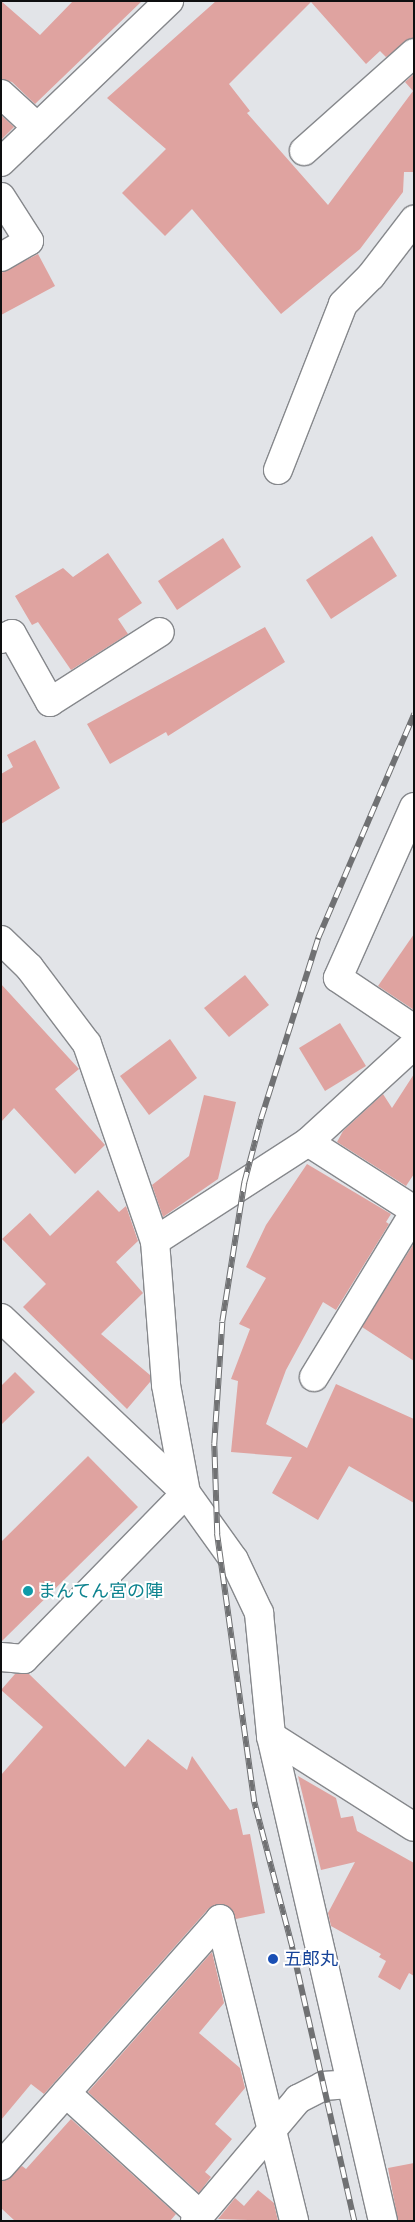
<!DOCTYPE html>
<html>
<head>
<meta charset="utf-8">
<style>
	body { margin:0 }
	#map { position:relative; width:415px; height:2222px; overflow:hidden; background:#e2e4e8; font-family:Jost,"Noto Sans JP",sans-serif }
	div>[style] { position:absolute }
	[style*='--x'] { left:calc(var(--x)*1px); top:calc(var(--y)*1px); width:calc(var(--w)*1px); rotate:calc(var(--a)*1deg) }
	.building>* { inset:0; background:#dfa3a0 }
	.roads { filter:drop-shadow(1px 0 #86888c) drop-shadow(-1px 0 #86888c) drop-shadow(0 1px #86888c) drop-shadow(0 -1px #86888c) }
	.minor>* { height:28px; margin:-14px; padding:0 14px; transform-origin:14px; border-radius:14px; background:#fff }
	.rail>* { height:5.5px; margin-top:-2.75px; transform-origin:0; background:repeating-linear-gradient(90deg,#fff 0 11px,#707173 0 22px); box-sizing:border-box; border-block:1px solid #707173 }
	.dots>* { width:14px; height:14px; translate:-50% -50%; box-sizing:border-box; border:2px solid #fff; border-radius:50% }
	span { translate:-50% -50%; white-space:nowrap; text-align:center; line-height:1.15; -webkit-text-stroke:4px #fff; paint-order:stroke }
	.culture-label { font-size:18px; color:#0d838f }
	.left { translate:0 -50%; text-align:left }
	.transit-label { font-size:18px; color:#164399 }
	.frame { position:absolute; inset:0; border:2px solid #0e0f10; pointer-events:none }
</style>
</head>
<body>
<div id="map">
	<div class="building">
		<i style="clip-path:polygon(1px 1px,40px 35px,73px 1px,142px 1px,35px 104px,12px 82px,1px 79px)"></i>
		<i style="clip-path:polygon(216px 1px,414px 1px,414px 38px,386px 57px,380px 51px,366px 64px,311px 2px,229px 84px,250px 111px,247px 113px,328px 205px,413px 91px,405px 82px,414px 74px,414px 172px,404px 172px,403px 192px,360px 249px,281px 314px,192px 209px,165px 236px,122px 193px,166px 149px,107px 98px)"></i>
		<i style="clip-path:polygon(1px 115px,14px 127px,1px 140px)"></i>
		<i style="clip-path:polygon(38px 254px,55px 286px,1px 315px,1px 273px)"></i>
		<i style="clip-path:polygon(372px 536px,397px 576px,331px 619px,306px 580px)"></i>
		<i style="clip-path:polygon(223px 538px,241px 567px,177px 610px,158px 581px)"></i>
		<i style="clip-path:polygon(108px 553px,142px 603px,118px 619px,128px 634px,71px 670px,38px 622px,32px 625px,15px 596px,63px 568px,73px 577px)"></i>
		<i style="clip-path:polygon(265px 627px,285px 662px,168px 736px,166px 732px,110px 764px,87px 724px)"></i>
		<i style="clip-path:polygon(35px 740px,60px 788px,1px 824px,1px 774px,13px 767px,7px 755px)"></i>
		<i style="clip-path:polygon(414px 934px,414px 1010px,378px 986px)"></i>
		<i style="clip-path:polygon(245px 975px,269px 1005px,229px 1037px,204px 1008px)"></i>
		<i style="clip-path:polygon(1px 984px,79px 1069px,55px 1089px,105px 1145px,75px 1174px,14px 1108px,1px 1122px)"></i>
		<i style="clip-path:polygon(340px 1023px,366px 1066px,325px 1091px,299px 1048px)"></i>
		<i style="clip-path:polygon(170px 1039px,197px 1078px,149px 1115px,120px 1076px)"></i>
		<i style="clip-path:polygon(414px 1074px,414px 1174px,406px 1186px,337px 1142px,343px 1131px,383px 1094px,392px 1108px)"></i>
		<i style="clip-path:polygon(204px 1095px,236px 1102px,218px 1179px,163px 1217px,152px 1185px,189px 1156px)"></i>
		<i style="clip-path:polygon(307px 1164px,391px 1214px,386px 1222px,389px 1224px,336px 1310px,323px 1302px,286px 1370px,266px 1424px,307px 1448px,336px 1384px,414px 1419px,414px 1503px,349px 1466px,318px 1520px,272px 1493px,292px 1457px,231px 1452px,238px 1381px,231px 1379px,250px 1329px,239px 1324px,266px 1278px,246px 1267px,266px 1225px)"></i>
		<i style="clip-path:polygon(98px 1190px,119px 1212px,126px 1206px,138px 1241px,116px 1262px,143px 1293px,101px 1334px,150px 1375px,150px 1382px,127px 1409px,23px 1307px,46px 1284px,2px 1239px,30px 1213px,50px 1236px)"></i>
		<i style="clip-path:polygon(414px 1243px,414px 1361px,362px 1327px)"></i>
		<i style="clip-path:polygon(15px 1372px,35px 1392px,1px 1425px,1px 1386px)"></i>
		<i style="clip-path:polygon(88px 1456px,138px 1507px,1px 1642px,1px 1542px)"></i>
		<i style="clip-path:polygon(15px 1674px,29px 1674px,125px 1767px,148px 1739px,187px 1770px,192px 1756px,230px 1810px,237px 1808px,243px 1835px,250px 1834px,265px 1913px,236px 1919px,224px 1904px,209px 1908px,44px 2094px,31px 2084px,1px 2120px,1px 1775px,43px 1727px,1px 1690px)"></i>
		<i style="clip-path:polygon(298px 1776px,336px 1798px,341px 1818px,353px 1816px,357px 1831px,414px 1863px,414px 1976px,409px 1973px,400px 1990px,378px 1977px,386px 1961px,379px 1957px,381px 1954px,331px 1926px,328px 1913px,355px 1862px,321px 1870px)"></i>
		<i style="clip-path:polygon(212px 1952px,224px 2003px,199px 2033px,240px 2068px,245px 2088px,215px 2124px,232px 2139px,205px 2172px,211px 2177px,199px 2193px,88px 2092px)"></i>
		<i style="clip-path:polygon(71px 2119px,176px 2214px,170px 2221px,15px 2221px,1px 2208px,1px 2181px,22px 2166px,26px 2169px)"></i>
		<i style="clip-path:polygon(414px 2163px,414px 2221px,398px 2221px,388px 2168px)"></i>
		<i style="clip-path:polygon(258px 2190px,274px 2203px,278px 2221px,218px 2219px,235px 2198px,244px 2206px)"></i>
	</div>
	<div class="roads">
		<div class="minor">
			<i style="--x:1;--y:94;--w:49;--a:42.5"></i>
			<i style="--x:304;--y:151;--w:147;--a:-41.7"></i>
			<i style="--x:1;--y:162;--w:233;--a:-43.8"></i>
			<i style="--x:1;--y:197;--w:52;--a:57.5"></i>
			<i style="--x:29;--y:241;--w:32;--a:150"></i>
			<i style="--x:278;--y:470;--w:178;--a:-68.6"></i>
			<i style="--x:343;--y:304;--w:40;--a:-45"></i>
			<i style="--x:371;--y:276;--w:71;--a:-52.5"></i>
			<i style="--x:1;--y:639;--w:12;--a:-24"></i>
			<i style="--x:12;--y:634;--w:78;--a:60.8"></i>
			<i style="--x:50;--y:702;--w:130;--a:-32.5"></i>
			<i style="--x:414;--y:807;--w:187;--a:114"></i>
			<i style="--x:338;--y:978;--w:92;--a:33.9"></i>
			<i style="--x:1;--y:940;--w:39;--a:44"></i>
			<i style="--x:29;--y:967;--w:96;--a:53"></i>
			<i style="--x:87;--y:1044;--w:208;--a:71"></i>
			<i style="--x:155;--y:1241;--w:144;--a:85.6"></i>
			<i style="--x:166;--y:1385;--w:110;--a:79.5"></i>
			<i style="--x:186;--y:1493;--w:232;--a:134.3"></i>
			<i style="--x:24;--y:1659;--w:23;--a:-175"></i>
			<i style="--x:308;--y:1142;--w:126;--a:32.7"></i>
			<i style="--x:155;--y:1241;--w:182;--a:-32.9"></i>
			<i style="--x:308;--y:1142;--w:144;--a:-42.5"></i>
			<i style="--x:1;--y:1318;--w:255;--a:43.4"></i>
			<i style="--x:186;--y:1493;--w:82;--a:54.4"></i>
			<i style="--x:234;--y:1560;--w:59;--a:64.7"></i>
			<i style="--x:259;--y:1613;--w:124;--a:84.4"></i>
			<i style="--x:271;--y:1736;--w:498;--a:77"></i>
			<i style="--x:314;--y:1377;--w:192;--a:-58.6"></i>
			<i style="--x:271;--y:1736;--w:169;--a:32.5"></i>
			<i style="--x:66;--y:2093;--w:181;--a:42.3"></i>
			<i style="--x:1;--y:2166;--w:330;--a:-48.4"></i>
			<i style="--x:220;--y:1919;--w:311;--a:76.2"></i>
			<i style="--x:195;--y:2221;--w:160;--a:-49.8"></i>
			<i style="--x:298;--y:2099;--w:28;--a:-27"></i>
			<i style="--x:323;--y:2086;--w:27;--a:-4"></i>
		</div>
	</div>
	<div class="rail">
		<i style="--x:354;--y:2221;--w:281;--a:-102.8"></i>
		<i style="--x:292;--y:1947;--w:150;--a:-104.7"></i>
		<i style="--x:254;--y:1802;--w:271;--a:-97.9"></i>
		<i style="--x:217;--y:1534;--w:90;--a:-91.9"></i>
		<i style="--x:214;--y:1444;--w:122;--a:-86.2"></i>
		<i style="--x:222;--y:1322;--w:141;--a:-81"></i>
		<i style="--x:244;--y:1183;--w:67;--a:-75.3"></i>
		<i style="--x:261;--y:1118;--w:189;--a:-72.4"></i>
		<i style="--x:318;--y:938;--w:244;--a:-66.8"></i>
	</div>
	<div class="dots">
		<i style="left:28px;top:1591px;background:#0f9aa8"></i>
		<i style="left:273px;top:1959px;background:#1a4fb4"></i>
	</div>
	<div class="culture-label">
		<span class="left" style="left:38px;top:1591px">まんてん宮の陣</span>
	</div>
	<div class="transit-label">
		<span class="left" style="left:284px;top:1959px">五郎丸</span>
	</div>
	<div class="frame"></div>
</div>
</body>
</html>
